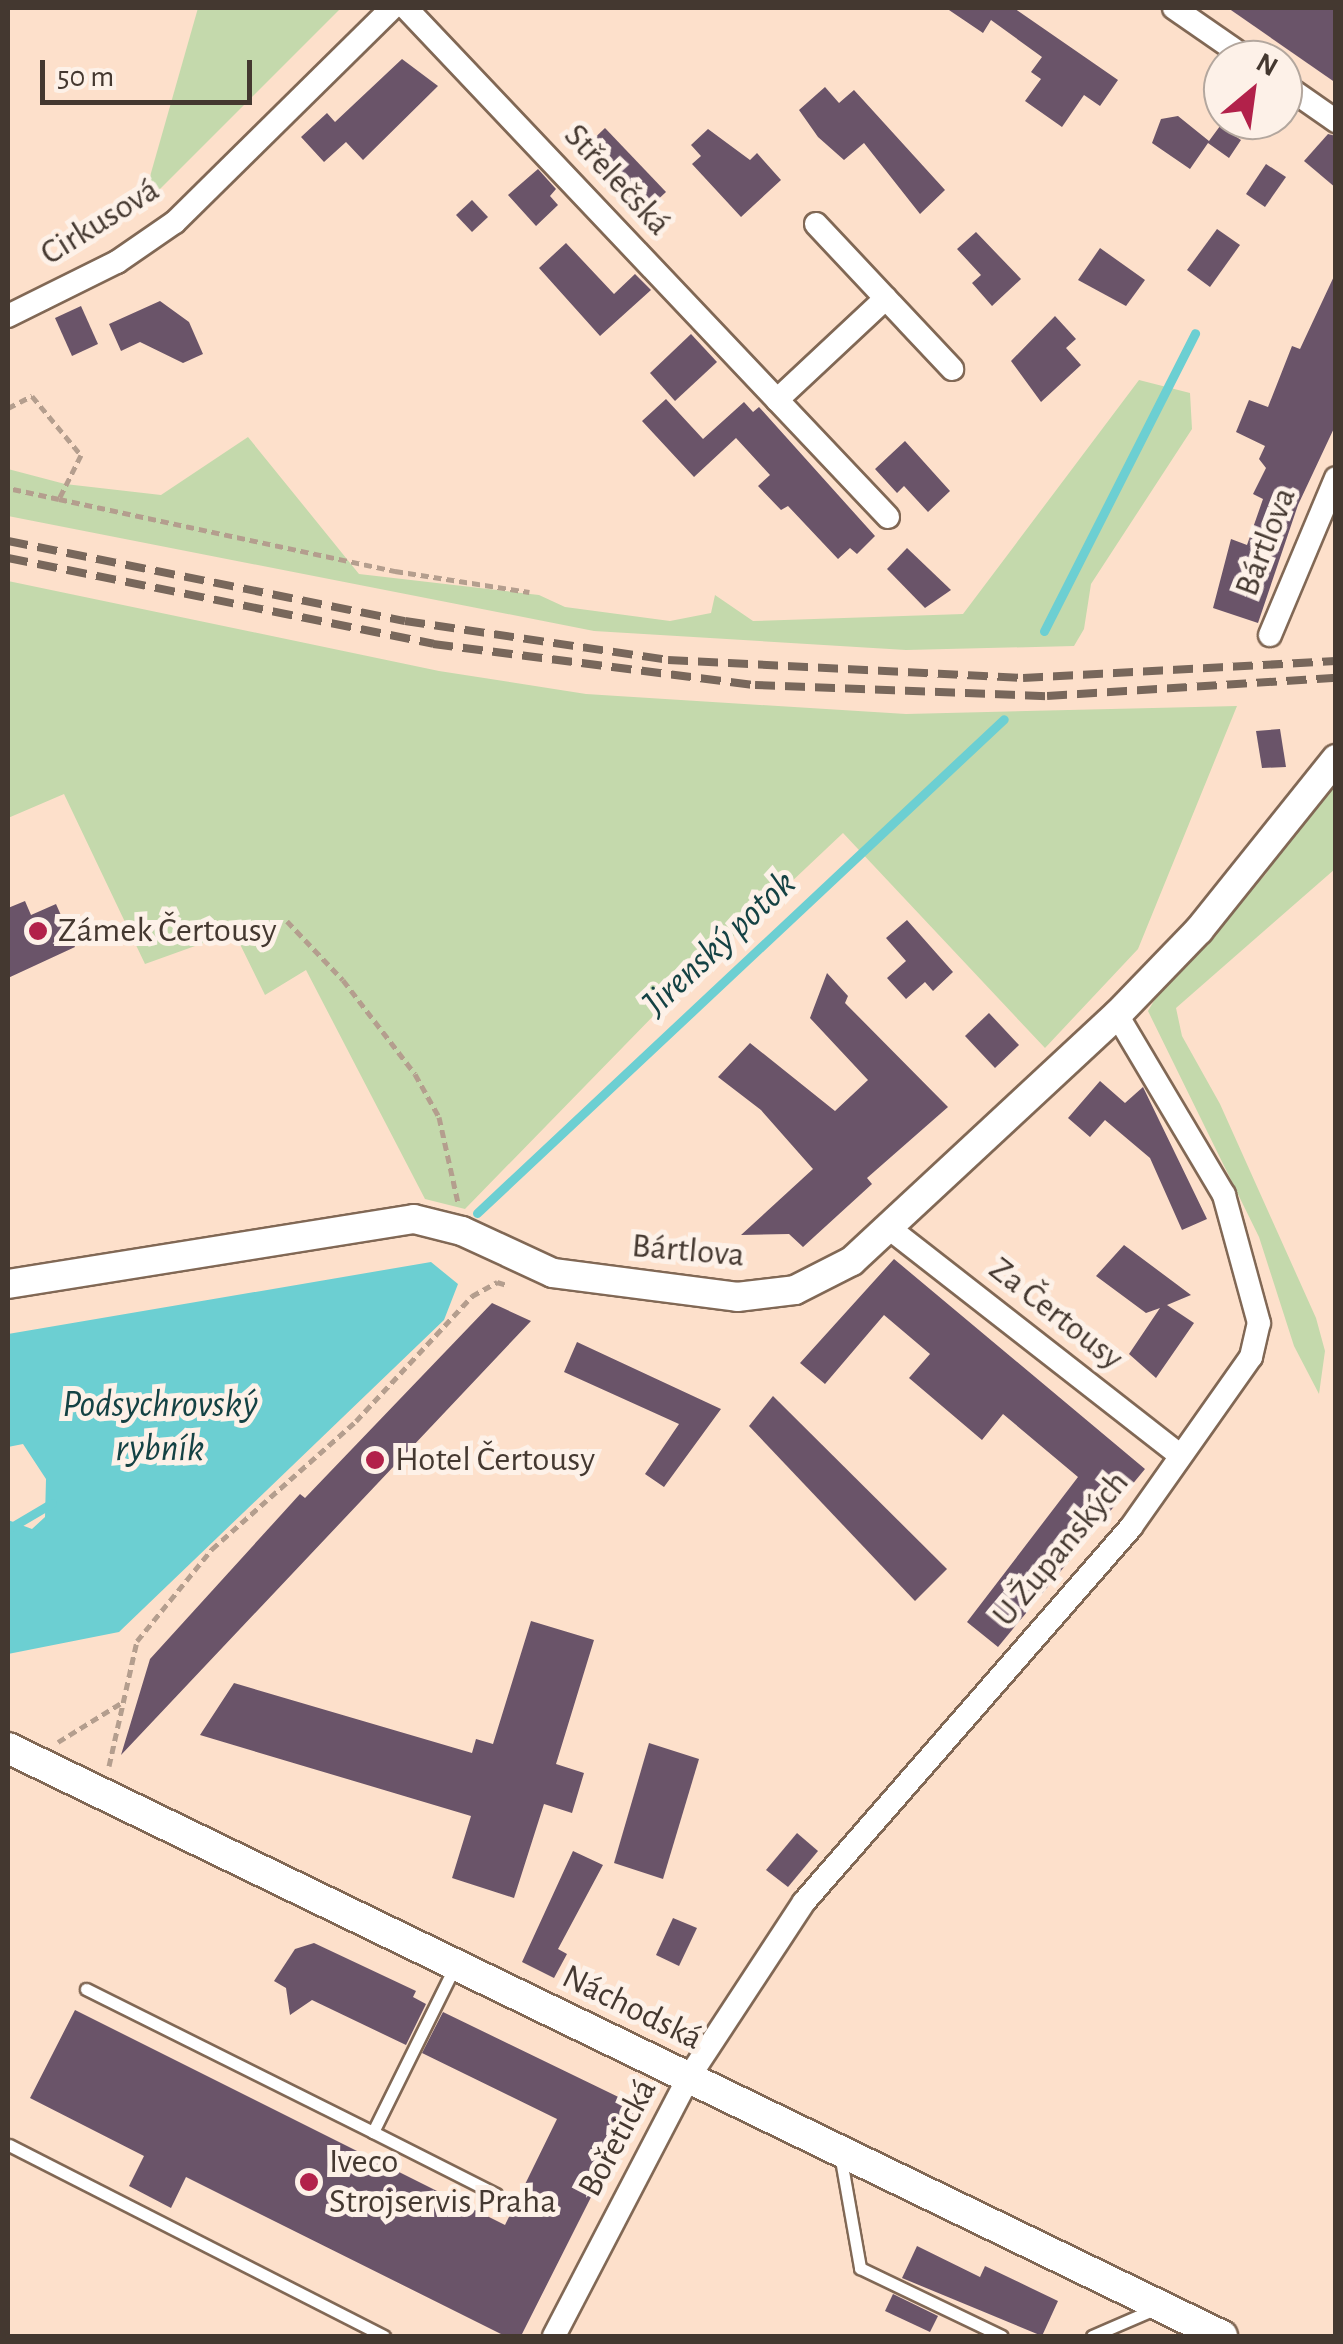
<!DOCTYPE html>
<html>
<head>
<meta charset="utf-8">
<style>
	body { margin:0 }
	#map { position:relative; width:1343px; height:2344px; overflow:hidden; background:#fde0cb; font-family:"Alegreya Sans",sans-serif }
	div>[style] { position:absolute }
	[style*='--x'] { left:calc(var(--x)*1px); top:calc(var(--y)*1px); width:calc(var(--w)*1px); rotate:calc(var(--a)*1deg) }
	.green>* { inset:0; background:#c4d9ac }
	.water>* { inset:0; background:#6ccfd2 }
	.stream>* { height:9px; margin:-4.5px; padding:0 4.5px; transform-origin:4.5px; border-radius:4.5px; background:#6ccfd2 }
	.building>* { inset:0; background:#6a5469 }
	.path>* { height:5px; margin-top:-2.5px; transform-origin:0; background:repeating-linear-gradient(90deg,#b49e8e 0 8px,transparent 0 13px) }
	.roads { filter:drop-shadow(2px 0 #816855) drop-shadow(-2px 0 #816855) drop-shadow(0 2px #816855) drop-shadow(0 -2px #816855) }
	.service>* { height:11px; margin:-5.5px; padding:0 5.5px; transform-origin:5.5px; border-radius:5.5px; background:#fff }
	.minor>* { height:22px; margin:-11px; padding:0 11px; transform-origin:11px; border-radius:11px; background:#fff }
	.tertiary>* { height:28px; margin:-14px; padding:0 14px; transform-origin:14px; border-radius:14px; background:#fff }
	.secondary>* { height:30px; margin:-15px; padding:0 15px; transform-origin:15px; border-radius:15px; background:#fff }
	.rail>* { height:8px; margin-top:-4px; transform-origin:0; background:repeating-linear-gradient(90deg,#78675b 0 20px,transparent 0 30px) }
	.dots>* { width:28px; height:28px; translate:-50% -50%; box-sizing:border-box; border:5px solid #fdf1e8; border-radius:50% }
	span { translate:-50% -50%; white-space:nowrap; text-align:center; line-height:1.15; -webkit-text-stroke:10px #fdf1e8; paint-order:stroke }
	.street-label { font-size:35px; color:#443830 }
	.poi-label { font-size:35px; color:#443830 }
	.left { translate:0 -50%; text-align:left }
	.water-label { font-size:38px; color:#144244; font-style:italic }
	.frame { position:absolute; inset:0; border:10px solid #443830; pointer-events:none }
	.north { position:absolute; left:1203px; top:40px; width:100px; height:100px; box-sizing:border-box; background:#fdf1e8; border:2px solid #b3a79e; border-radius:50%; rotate:29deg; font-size:28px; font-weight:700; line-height:40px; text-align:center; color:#443830 }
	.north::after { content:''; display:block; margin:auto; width:35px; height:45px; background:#b2214a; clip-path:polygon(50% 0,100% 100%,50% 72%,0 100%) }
	.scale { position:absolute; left:40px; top:60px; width:212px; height:45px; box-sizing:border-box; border:5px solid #443830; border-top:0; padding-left:12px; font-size:30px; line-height:35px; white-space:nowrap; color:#443830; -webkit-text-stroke:8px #fdf1e8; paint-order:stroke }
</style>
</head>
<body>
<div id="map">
	<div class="green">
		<i style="clip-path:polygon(198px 8px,341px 8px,141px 208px)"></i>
		<i style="clip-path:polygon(1139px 380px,1190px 393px,1192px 429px,1091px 584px,1084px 629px,1074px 646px,906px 650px,594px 631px,8px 516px,8px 469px,65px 484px,161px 495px,248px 437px,359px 574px,539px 595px,565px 607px,670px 621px,711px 613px,715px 595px,753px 621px,963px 614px)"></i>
		<i style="clip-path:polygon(8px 581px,439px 671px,586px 694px,906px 714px,1237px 706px,1138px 949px,1045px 1048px,843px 833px,702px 966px,465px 1209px,425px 1199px,306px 970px,265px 995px,234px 932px,145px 964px,64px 794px,8px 818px)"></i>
		<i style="clip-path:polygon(1335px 775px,1335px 869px,1176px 1008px,1182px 1036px,1220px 1104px,1316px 1318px,1325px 1351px,1319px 1394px,1294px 1346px,1259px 1237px,1148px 1011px,1166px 980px,1265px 875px)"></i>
	</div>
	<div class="water">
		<i style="clip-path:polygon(431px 1262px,458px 1284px,444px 1320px,119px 1632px,8px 1654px,8px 1520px,32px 1529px,45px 1517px,46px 1479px,23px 1444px,8px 1447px,8px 1334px)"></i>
	</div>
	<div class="stream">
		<i style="--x:1044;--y:631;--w:334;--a:-63.1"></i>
		<i style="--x:477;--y:1213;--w:722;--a:-43.15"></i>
		<i style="--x:8;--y:1529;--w:51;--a:-30.6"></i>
	</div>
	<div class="building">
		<i style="clip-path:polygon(946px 8px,1014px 8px,1118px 80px,1100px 106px,1084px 95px,1062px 127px,1025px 101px,1041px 79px,1031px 72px,1042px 57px,991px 20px,983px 33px)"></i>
		<i style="clip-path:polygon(1228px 8px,1336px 8px,1336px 83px)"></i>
		<i style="clip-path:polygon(402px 59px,438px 86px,363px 160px,346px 142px,324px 162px,301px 137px,327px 113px,335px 122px)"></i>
		<i style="clip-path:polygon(825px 87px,839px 103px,854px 90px,945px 190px,920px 214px,864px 143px,844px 160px,818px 137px,799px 110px)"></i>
		<i style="clip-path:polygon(1178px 116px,1209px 141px,1220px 126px,1241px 140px,1229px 158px,1208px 143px,1190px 169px,1152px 143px,1161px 119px)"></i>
		<i style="clip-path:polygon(605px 128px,666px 192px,639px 217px,579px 153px)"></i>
		<i style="clip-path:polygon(708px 129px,750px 160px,757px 153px,781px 180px,741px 217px,692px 164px,701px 156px,691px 145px)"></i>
		<i style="clip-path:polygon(1328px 134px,1336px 136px,1336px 188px,1304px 161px)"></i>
		<i style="clip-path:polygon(1266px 164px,1286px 177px,1265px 207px,1246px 194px)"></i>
		<i style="clip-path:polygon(538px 169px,556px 189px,550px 196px,558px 205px,536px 226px,508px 195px)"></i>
		<i style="clip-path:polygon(472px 200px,488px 217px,472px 232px,456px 215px)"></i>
		<i style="clip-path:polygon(1217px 229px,1240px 245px,1210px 287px,1187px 270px)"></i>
		<i style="clip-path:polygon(976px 232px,1021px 279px,992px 306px,972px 283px,981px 275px,957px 249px)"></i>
		<i style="clip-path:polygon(566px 243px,614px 294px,635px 274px,651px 290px,600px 336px,539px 268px)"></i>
		<i style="clip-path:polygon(1100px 248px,1145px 280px,1126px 306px,1078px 280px)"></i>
		<i style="clip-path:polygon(1336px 272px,1336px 424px,1298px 505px,1258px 623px,1213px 608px,1231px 539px,1247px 545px,1263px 499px,1253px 494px,1266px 468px,1259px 459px,1265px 446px,1236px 432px,1249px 400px,1268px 407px,1292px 346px,1300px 349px)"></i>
		<i style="clip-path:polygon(160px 301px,189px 322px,203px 354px,183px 363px,140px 342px,121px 351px,109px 324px)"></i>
		<i style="clip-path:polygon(81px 306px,98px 344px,72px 356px,55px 318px)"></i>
		<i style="clip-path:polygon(1055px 316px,1076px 339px,1066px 348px,1081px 365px,1041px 402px,1011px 361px)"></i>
		<i style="clip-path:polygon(691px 334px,717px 362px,675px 401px,650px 373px)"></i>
		<i style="clip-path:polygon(666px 399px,703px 439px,744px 402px,753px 412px,759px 407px,875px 536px,857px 554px,850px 548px,838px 559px,788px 506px,781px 510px,758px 486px,770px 475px,736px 438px,694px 477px,642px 421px)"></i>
		<i style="clip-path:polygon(905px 441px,950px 491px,928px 512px,904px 486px,897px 493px,875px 469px)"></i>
		<i style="clip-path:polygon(907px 548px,951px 590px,925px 608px,887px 569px)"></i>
		<i style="clip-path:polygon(1280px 729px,1286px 767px,1262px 768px,1256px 731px)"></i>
		<i style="clip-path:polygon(25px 901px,31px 915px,56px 904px,75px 947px,8px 978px,8px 908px)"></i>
		<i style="clip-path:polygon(907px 920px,953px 972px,933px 991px,925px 982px,906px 999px,887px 978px,906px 961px,886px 938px)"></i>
		<i style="clip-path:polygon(827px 973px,848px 996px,845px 1003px,948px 1107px,867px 1178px,872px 1184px,803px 1247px,789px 1234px,741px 1235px,813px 1169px,761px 1110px,718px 1077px,750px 1043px,835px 1111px,868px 1080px,810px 1018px)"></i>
		<i style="clip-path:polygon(989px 1013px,1019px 1045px,995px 1068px,965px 1036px)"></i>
		<i style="clip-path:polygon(1100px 1081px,1125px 1103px,1143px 1087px,1207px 1219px,1182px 1230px,1150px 1158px,1105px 1120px,1090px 1137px,1068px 1118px)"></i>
		<i style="clip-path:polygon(1124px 1245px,1191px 1295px,1167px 1305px,1194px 1323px,1156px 1378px,1129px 1354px,1160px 1308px,1146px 1313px,1096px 1276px)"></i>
		<i style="clip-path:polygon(894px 1259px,1145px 1469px,998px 1647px,967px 1622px,1078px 1477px,1003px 1414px,982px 1440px,909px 1378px,930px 1354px,884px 1315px,825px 1384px,800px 1363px)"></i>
		<i style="clip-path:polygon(492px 1303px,531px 1321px,121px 1755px,150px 1659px,300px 1494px,305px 1498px)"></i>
		<i style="clip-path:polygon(577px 1342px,721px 1409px,664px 1487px,645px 1474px,679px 1424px,564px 1372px)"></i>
		<i style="clip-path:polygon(773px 1396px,947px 1569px,915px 1601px,749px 1426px)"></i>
		<i style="clip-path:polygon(531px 1621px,594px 1640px,556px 1764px,584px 1773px,572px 1813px,544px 1804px,514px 1898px,452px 1878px,471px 1816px,200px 1735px,234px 1683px,472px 1753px,476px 1739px,493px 1744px)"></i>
		<i style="clip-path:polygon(649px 1743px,699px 1759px,663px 1879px,614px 1863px)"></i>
		<i style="clip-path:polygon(797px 1833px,818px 1851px,788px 1887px,766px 1870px)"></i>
		<i style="clip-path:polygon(573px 1851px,603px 1865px,558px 1949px,567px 1954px,554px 1978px,522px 1962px)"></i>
		<i style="clip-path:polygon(673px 1918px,697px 1928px,679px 1966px,656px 1955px)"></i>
		<i style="clip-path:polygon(314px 1943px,416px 1991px,413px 1997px,426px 2004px,406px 2045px,312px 2000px,290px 2015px,286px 1988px,274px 1981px,295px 1949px)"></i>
		<i style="clip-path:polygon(75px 2010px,505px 2225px,557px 2119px,422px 2053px,443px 2012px,637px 2106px,521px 2336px,505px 2336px,186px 2177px,171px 2208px,129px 2186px,144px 2156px,30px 2098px)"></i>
		<i style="clip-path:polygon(917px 2246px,980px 2277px,985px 2266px,1058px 2301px,1042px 2336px,902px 2278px)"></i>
		<i style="clip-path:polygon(893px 2294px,938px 2316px,930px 2332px,885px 2311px)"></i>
	</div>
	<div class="path">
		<i style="--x:8;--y:408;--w:27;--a:-27"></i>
		<i style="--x:32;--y:396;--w:77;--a:50.3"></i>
		<i style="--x:81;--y:455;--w:49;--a:116.6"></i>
		<i style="--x:59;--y:499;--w:52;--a:-167.8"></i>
		<i style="--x:59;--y:499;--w:344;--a:12.1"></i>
		<i style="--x:395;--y:571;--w:136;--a:8.9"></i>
		<i style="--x:287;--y:921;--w:81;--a:46.5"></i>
		<i style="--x:343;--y:980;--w:118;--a:52.5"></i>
		<i style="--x:415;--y:1074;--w:49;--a:60.8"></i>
		<i style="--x:439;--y:1117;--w:88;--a:77.5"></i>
		<i style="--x:58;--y:1742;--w:74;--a:-31.8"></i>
		<i style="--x:109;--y:1766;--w:128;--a:-77.4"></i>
		<i style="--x:137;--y:1641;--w:119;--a:-50.8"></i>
		<i style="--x:212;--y:1549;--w:193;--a:-41.6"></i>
		<i style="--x:356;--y:1421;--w:171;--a:-47.1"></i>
		<i style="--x:472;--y:1296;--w:29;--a:-29"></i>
		<i style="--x:497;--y:1282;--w:10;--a:17"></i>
	</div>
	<div class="roads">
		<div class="service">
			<i style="--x:454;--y:1968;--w:183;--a:116.3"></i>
			<i style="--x:373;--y:2132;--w:138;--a:26.8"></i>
			<i style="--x:86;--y:1989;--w:321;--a:26.5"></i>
			<i style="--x:9;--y:2145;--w:421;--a:27"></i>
			<i style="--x:840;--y:2154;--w:116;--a:80"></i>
			<i style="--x:860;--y:2268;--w:157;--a:25.6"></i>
			<i style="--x:1092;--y:2336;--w:71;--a:-23.3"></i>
		</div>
		<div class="minor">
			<i style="--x:406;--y:8;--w:701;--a:46.56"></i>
			<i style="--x:1174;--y:8;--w:91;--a:34.7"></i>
			<i style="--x:1283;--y:84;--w:65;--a:34.9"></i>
			<i style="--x:816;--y:224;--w:199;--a:46.8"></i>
			<i style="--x:8;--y:316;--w:122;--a:-26.4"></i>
			<i style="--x:117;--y:262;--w:70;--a:-34.6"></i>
			<i style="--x:175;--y:222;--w:305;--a:-44.6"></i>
			<i style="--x:777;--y:400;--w:149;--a:-43.1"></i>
			<i style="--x:1270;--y:635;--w:170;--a:-67.2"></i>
			<i style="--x:889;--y:1228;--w:369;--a:38"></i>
			<i style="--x:554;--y:2336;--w:292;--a:-62.5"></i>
			<i style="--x:689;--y:2077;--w:209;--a:-56.7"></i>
			<i style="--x:804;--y:1902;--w:498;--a:-48.9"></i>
			<i style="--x:1131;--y:1527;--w:208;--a:-54.8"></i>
			<i style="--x:1251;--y:1357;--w:35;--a:-77"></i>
			<i style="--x:1259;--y:1323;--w:133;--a:-105.3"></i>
			<i style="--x:1224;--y:1195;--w:209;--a:-120.7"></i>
		</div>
		<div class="tertiary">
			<i style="--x:8;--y:1284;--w:411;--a:-9.1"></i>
			<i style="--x:414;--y:1219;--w:49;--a:14"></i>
			<i style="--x:462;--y:1231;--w:100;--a:24.8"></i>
			<i style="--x:553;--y:1273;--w:186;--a:7.4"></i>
			<i style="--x:737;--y:1297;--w:58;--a:-6.9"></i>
			<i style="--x:795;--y:1290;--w:64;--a:-27"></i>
			<i style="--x:852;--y:1261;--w:362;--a:-42.9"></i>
			<i style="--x:1117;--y:1015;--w:118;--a:-46"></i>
			<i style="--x:1199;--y:930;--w:219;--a:-51.3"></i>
		</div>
		<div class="secondary">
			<i style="--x:8;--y:1748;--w:1349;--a:25.84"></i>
		</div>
	</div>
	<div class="rail">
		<i style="--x:8;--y:541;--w:405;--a:11.4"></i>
		<i style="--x:405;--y:621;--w:266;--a:8.4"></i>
		<i style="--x:668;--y:660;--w:355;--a:2.9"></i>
		<i style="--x:1023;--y:678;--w:313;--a:-3.1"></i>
		<i style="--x:8;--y:558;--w:434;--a:11.4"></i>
		<i style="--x:433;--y:644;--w:325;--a:7.3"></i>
		<i style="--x:755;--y:685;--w:292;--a:2.2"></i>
		<i style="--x:1047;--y:696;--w:290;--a:-3.6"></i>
	</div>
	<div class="dots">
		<i style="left:38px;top:931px;background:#b2214a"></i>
		<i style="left:375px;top:1460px;background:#b2214a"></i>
		<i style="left:309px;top:2182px;background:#b2214a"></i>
	</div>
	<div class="street-label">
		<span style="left:617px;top:180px;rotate:47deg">Střelečská</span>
		<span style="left:100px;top:222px;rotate:-32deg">Cirkusová</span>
		<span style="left:1266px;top:542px;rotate:-69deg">Bártlova</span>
		<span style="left:688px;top:1251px;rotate:5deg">Bártlova</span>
		<span style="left:1056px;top:1314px;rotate:38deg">Za Čertousy</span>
		<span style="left:1061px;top:1549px;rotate:-50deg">U Županských</span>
		<span style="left:632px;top:2008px;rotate:26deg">Náchodská</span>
		<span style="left:618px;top:2138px;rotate:-62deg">Bořetická</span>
	</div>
	<div class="poi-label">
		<span class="left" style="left:58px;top:931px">Zámek Čertousy</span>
		<span class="left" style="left:395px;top:1460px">Hotel Čertousy</span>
		<span class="left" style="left:329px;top:2182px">Iveco<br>Strojservis Praha</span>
	</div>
	<div class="water-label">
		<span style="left:720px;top:944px;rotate:-43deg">Jirenský potok</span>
		<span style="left:160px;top:1428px">Podsychrovský<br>rybník</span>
	</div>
	<div class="frame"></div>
	<div class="north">N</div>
	<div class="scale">50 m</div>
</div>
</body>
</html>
